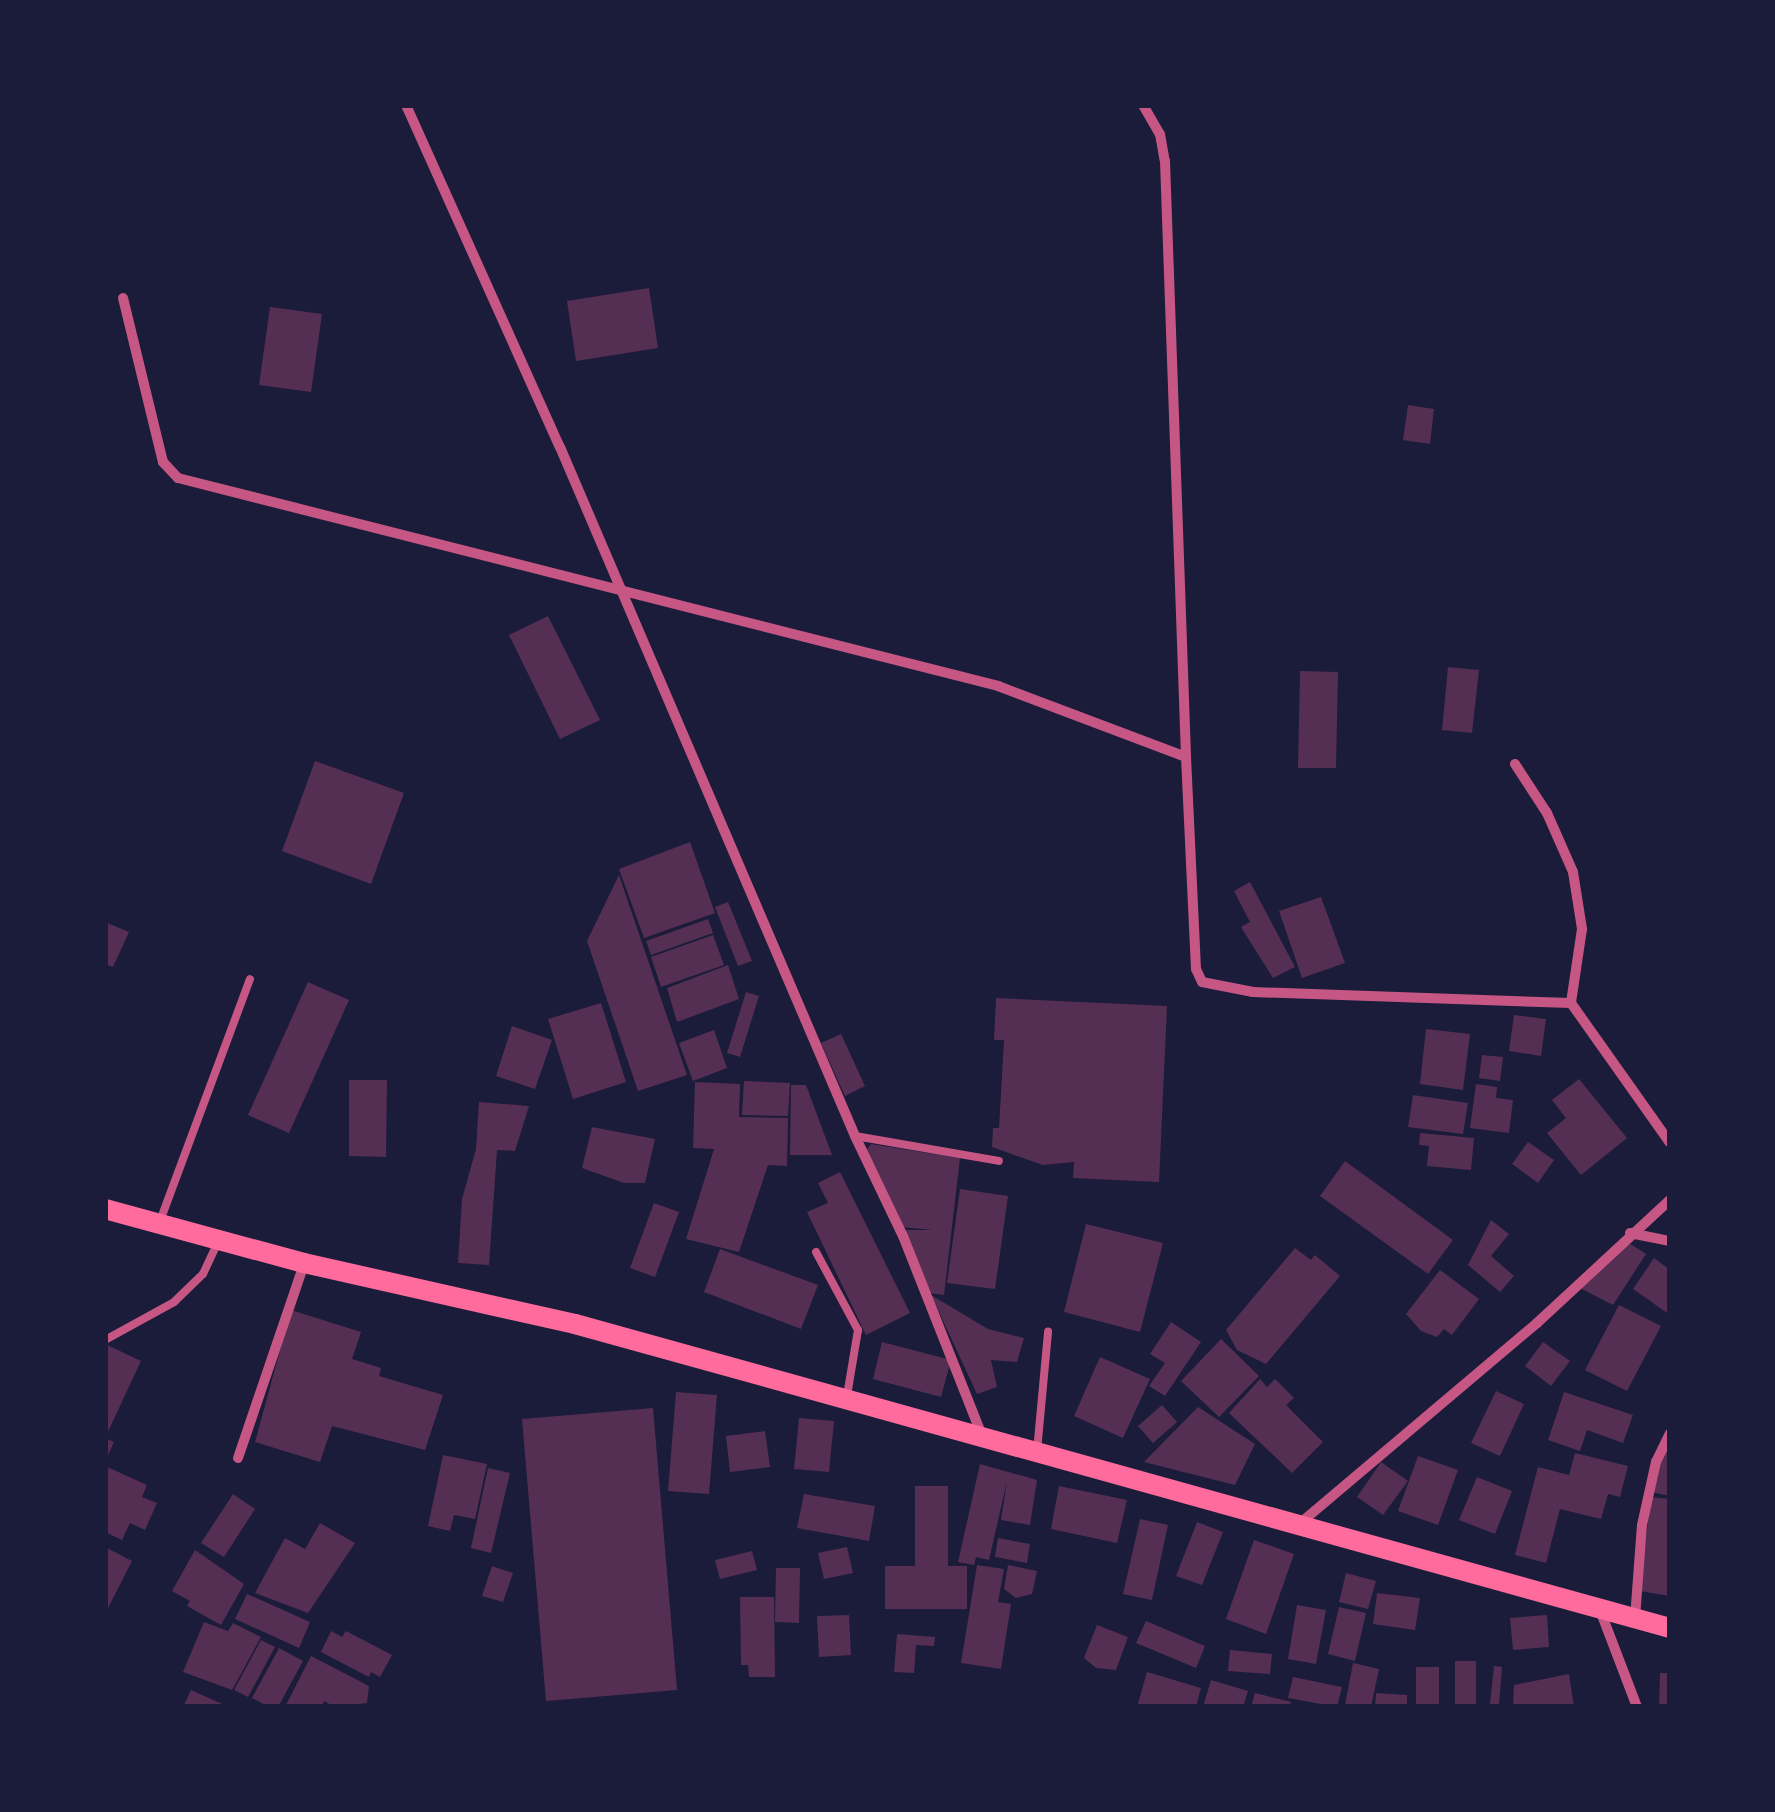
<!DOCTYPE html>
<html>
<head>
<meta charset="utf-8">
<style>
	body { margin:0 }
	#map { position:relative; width:1775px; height:1812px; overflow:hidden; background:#1b1b3a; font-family:Figtree,sans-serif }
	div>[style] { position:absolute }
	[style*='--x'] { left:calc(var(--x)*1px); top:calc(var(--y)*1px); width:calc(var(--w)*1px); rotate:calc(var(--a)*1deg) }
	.building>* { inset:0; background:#542f53 }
	.service>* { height:8px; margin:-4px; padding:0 4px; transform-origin:4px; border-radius:4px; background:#c65784 }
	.minor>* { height:10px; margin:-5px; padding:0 5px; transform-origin:5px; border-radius:5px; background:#c65784 }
	.secondary>* { height:20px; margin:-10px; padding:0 10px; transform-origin:10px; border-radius:10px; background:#ff6b9d }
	span { translate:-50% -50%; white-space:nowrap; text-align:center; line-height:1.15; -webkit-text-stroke:8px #1b1b3a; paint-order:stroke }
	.frame { position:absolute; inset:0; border:108px solid #1b1b3a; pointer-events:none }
</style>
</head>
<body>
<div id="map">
	<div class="building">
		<i style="clip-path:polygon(649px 288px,658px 348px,576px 361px,567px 301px)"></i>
		<i style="clip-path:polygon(270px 307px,322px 314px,311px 392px,259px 385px)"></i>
		<i style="clip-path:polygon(1408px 405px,1434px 409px,1430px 444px,1403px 440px)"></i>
		<i style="clip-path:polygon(548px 616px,600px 720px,560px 739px,509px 635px)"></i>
		<i style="clip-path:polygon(1448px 667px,1479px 670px,1472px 733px,1442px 730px)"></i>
		<i style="clip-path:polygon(1300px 671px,1338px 672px,1336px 768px,1298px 768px)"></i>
		<i style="clip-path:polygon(315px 761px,404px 793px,371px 884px,282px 851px)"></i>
		<i style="clip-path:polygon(690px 842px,715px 913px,644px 938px,619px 869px)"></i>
		<i style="clip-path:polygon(619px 875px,687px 1075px,638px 1091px,587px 941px)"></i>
		<i style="clip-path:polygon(1250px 882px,1295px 967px,1273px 978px,1241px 927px,1250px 922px,1234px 891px)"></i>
		<i style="clip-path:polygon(1321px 897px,1345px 963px,1302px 978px,1279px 911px)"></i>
		<i style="clip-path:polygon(728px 902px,752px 961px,738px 966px,715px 907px)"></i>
		<i style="clip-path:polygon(708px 919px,713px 933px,651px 955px,646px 941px)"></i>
		<i style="clip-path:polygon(105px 922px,129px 932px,113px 967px,105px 964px)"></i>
		<i style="clip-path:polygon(713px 935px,724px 965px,661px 987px,651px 957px)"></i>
		<i style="clip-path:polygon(728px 965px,739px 999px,677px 1022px,667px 988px)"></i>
		<i style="clip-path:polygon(308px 982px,349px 1000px,289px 1133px,248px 1115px)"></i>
		<i style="clip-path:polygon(746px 992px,759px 996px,740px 1057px,727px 1053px)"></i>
		<i style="clip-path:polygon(996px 998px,1167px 1006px,1159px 1182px,1073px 1178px,1074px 1162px,1043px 1165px,992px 1147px,993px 1128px,999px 1128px,1004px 1040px,994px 1040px)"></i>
		<i style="clip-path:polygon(601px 1003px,626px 1082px,573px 1099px,548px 1019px)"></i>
		<i style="clip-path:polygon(1514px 1015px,1546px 1019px,1541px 1056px,1509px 1051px)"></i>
		<i style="clip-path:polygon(512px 1026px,552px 1040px,535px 1089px,496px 1076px)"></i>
		<i style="clip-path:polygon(1426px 1029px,1470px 1034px,1463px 1090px,1420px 1084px)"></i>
		<i style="clip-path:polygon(714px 1030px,727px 1068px,693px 1081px,679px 1043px)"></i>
		<i style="clip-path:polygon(841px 1034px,865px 1086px,845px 1096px,821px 1043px)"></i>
		<i style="clip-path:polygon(1482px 1055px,1503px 1057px,1500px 1081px,1479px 1078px)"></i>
		<i style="clip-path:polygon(1579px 1079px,1627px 1138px,1581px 1175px,1547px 1133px,1566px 1118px,1552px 1100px)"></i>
		<i style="clip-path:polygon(349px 1080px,387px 1080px,386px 1157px,349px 1156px)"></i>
		<i style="clip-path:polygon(744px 1081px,790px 1083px,788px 1116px,742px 1115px)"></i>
		<i style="clip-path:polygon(695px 1082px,740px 1084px,739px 1117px,788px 1118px,787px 1166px,768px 1165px,739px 1252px,686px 1239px,714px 1149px,693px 1148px)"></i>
		<i style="clip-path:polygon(1476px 1084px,1497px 1087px,1496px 1098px,1513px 1100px,1509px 1133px,1470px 1128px)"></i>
		<i style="clip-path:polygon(791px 1085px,806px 1085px,832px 1155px,790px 1155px)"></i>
		<i style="clip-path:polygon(1413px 1095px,1468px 1103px,1463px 1134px,1408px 1127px)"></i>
		<i style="clip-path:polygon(479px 1102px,529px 1106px,515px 1151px,497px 1150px,489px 1265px,458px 1263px,462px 1199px,476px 1149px)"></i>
		<i style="clip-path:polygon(592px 1127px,655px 1139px,645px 1183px,624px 1183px,582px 1168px)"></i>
		<i style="clip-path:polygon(1420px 1133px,1474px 1138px,1471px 1170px,1427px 1166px,1429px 1146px,1419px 1145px)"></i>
		<i style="clip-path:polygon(1528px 1142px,1554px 1160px,1538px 1183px,1512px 1164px)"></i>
		<i style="clip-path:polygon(871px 1144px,960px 1158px,944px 1295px,928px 1293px,903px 1230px,933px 1230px,900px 1227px,865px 1152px)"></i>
		<i style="clip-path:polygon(1345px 1161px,1453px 1240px,1428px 1274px,1320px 1196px)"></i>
		<i style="clip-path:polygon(840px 1172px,910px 1313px,866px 1335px,807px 1212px,828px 1203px,818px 1183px)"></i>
		<i style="clip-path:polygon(960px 1189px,1008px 1196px,995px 1289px,947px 1283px)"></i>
		<i style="clip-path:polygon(654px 1203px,679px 1212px,655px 1277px,630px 1268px)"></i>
		<i style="clip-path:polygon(1491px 1220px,1509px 1234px,1491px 1256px,1514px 1276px,1500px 1292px,1468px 1265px)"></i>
		<i style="clip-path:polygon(1086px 1224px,1163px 1243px,1140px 1332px,1064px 1312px)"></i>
		<i style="clip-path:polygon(1626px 1241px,1646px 1254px,1613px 1305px,1578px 1287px)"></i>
		<i style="clip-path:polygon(1295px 1248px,1311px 1260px,1315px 1255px,1340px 1276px,1266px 1364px,1237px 1350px,1226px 1330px)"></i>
		<i style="clip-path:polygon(720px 1249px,818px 1285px,801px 1329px,704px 1292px)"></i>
		<i style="clip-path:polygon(1654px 1258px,1670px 1270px,1670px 1315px,1633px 1289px)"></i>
		<i style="clip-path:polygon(1440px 1270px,1479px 1299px,1452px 1335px,1444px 1329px,1437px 1337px,1421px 1331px,1406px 1314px)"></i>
		<i style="clip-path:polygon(931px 1295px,988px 1329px,1024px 1338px,1017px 1362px,991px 1360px,997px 1387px,977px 1394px)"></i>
		<i style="clip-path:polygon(1619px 1305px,1661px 1326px,1627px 1391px,1585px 1370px)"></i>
		<i style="clip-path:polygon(291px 1310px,361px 1332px,352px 1359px,381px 1368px,379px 1376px,443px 1395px,425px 1450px,332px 1426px,320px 1462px,255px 1442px)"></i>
		<i style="clip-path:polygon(1171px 1322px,1201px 1342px,1165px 1396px,1149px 1386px,1165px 1363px,1150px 1354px)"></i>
		<i style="clip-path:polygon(1221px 1339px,1259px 1376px,1219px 1417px,1181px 1381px)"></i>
		<i style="clip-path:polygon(882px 1342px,951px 1360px,941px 1397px,873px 1379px)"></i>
		<i style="clip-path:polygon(1543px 1342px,1570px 1361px,1551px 1386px,1525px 1366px)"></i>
		<i style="clip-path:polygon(105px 1344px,141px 1361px,105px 1438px,114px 1442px,105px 1462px)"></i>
		<i style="clip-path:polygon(1100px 1357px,1150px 1379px,1123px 1438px,1074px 1416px)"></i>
		<i style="clip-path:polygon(1260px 1379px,1267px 1387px,1275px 1379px,1294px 1398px,1286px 1405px,1323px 1442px,1292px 1473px,1229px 1413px)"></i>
		<i style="clip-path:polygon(1496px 1391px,1524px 1404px,1500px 1456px,1471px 1443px)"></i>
		<i style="clip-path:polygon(676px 1392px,717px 1395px,709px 1494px,668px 1491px)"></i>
		<i style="clip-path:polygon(1564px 1392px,1633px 1415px,1623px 1443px,1587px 1430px,1580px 1451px,1548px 1440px)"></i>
		<i style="clip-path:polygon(1162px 1405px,1177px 1422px,1153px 1443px,1138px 1426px)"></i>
		<i style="clip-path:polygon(1198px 1407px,1255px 1444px,1235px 1485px,1144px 1462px)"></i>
		<i style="clip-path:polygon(653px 1408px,677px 1690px,546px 1701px,522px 1419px)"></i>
		<i style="clip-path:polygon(799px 1418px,834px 1421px,829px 1472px,794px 1469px)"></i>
		<i style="clip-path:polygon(765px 1431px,770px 1467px,730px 1472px,726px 1436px)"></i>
		<i style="clip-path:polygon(1666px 1446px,1670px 1447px,1670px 1496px,1651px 1492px)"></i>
		<i style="clip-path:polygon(1575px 1453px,1628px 1466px,1620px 1497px,1608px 1494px,1601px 1519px,1560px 1509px,1546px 1563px,1515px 1555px,1538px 1467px,1569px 1475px)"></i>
		<i style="clip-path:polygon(443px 1455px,487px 1464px,475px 1519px,454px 1515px,450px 1531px,428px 1526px)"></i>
		<i style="clip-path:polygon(1418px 1456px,1458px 1470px,1438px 1525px,1398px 1511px)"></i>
		<i style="clip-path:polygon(1381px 1462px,1408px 1481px,1383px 1515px,1357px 1497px)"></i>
		<i style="clip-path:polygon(980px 1464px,1037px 1480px,1030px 1525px,1001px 1520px,1007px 1481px,989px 1560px,976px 1557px,974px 1565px,958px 1562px)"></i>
		<i style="clip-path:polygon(105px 1466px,147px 1485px,142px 1497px,157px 1503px,145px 1530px,130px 1523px,122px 1540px,105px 1532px)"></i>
		<i style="clip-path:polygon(488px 1468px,510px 1473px,491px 1553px,471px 1548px)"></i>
		<i style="clip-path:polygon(1477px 1477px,1512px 1491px,1495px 1534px,1459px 1520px)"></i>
		<i style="clip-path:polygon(915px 1486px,948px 1486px,948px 1566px,967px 1566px,967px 1609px,885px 1609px,885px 1566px,915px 1566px)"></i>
		<i style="clip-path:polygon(1059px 1486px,1127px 1500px,1117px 1543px,1051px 1529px)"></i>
		<i style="clip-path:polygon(233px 1494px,255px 1509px,224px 1557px,201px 1543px)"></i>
		<i style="clip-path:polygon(804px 1494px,875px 1506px,869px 1541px,797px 1528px)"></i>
		<i style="clip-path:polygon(1651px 1497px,1670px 1499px,1670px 1596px,1640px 1591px)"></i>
		<i style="clip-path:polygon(1140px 1519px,1168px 1525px,1152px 1600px,1123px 1594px)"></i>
		<i style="clip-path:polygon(1197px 1522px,1223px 1532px,1202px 1585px,1176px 1576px)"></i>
		<i style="clip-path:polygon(320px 1523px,355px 1543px,308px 1613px,255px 1593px,285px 1538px,305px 1549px)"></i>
		<i style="clip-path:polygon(998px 1538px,1030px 1544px,1027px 1563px,995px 1557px)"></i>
		<i style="clip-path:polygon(1254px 1540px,1294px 1554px,1266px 1634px,1226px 1619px)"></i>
		<i style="clip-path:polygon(847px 1547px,853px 1573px,824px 1579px,818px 1553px)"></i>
		<i style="clip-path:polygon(107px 1548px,132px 1561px,105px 1614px,105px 1552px)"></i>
		<i style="clip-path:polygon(195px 1550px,244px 1584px,221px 1625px,187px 1606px,190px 1601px,172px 1591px)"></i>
		<i style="clip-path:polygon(752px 1551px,757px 1570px,720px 1579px,715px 1560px)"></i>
		<i style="clip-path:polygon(977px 1565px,1004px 1569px,998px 1602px,1011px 1604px,1001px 1669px,961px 1663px)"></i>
		<i style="clip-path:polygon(1008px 1565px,1037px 1571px,1032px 1594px,1016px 1598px,1004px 1589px)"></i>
		<i style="clip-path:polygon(492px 1566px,513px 1573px,503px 1602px,482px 1596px)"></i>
		<i style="clip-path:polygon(776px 1568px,800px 1568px,799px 1623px,775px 1622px)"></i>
		<i style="clip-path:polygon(1346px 1573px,1376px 1581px,1368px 1609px,1339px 1602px)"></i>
		<i style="clip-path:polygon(1377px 1593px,1420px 1598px,1415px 1630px,1373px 1624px)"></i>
		<i style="clip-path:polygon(247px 1594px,310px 1622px,299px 1648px,235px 1619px)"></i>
		<i style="clip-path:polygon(740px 1597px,774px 1597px,775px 1677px,749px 1677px,748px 1665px,741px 1665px)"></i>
		<i style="clip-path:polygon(1297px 1605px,1326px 1610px,1316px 1664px,1288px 1659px)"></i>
		<i style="clip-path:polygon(1339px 1607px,1366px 1613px,1355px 1661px,1328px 1654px)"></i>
		<i style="clip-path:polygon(849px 1615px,851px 1655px,819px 1657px,817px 1616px)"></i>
		<i style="clip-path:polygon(1547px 1615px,1549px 1647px,1513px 1650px,1510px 1618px)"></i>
		<i style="clip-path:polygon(1146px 1621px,1205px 1646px,1196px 1668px,1136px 1643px)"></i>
		<i style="clip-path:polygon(204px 1622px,228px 1631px,233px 1623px,261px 1637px,232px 1690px,183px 1672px)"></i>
		<i style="clip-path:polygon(1097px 1625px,1128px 1637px,1116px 1670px,1096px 1668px,1084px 1658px)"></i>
		<i style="clip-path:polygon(331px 1631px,342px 1637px,346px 1631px,392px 1655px,380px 1677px,371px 1672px,369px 1677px,321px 1652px)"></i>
		<i style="clip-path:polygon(897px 1634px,935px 1637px,934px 1646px,916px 1645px,914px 1673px,894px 1672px)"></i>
		<i style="clip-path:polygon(261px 1640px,275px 1647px,248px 1697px,234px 1690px)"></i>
		<i style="clip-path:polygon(279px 1648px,303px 1661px,278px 1707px,269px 1707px,252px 1698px)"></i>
		<i style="clip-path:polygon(1230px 1650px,1272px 1654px,1270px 1674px,1228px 1671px)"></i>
		<i style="clip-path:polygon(311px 1656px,369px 1686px,367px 1703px,335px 1707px,324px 1701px,321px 1707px,285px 1707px)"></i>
		<i style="clip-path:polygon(1455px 1661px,1476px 1661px,1476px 1707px,1455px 1707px)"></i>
		<i style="clip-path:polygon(1353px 1663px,1379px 1669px,1371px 1707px,1345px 1705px)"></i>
		<i style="clip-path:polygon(1494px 1666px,1502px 1667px,1499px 1705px,1490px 1704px)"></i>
		<i style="clip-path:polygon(1416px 1667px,1439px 1667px,1439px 1707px,1416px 1707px)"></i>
		<i style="clip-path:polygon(1147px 1672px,1201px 1688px,1196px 1707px,1137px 1707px)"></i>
		<i style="clip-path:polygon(1660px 1673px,1670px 1673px,1670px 1707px,1659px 1707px)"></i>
		<i style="clip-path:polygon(1569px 1674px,1574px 1707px,1513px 1707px,1514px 1685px)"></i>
		<i style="clip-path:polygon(1293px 1677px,1342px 1687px,1337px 1707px,1288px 1698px)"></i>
		<i style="clip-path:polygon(1211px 1680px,1248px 1691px,1243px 1707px,1203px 1707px)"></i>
		<i style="clip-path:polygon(191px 1690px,229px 1707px,183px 1707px)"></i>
		<i style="clip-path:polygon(1255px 1693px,1291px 1702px,1289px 1707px,1251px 1707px)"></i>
		<i style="clip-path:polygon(1376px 1693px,1407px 1695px,1407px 1707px,1375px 1707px)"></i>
	</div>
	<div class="service">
		<i style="--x:855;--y:1136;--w:146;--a:9.8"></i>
		<i style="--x:160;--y:1221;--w:258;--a:-69.6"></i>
		<i style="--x:816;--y:1252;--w:89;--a:61.7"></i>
		<i style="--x:858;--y:1330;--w:67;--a:99.5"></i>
		<i style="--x:105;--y:1340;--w:79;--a:-28.8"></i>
		<i style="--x:174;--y:1302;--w:40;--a:-44"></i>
		<i style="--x:203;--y:1274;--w:35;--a:-65"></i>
		<i style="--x:1037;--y:1451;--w:120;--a:-84.7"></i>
	</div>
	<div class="minor">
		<i style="--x:406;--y:105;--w:375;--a:65.8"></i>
		<i style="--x:560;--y:447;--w:749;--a:66.82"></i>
		<i style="--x:855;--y:1136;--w:111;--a:64.4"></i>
		<i style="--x:903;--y:1236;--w:215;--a:68.4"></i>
		<i style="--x:1143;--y:105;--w:34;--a:60"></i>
		<i style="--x:1160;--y:134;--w:27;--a:80"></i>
		<i style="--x:1165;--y:161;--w:596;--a:87.98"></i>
		<i style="--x:1186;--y:757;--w:212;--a:87.3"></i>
		<i style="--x:1196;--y:969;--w:14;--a:65"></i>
		<i style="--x:1202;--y:982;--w:52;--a:11.1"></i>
		<i style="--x:1253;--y:992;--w:318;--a:2"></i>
		<i style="--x:1571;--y:1003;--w:171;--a:54.7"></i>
		<i style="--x:123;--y:298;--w:169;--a:76.3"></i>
		<i style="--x:163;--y:462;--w:22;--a:47"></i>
		<i style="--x:178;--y:478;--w:846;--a:14.23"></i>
		<i style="--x:998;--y:686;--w:201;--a:20.7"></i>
		<i style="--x:1515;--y:764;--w:59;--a:56.9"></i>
		<i style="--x:1547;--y:813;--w:64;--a:66.2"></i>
		<i style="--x:1573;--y:872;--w:58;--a:81"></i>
		<i style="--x:1582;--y:929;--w:75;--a:98.5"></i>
		<i style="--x:1630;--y:1233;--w:41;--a:11.3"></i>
		<i style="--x:238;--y:1458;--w:205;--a:-71.2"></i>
		<i style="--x:1298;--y:1525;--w:313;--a:-40.2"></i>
		<i style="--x:1537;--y:1323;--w:181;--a:-42.8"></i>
		<i style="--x:1600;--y:1610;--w:104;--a:69.1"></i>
		<i style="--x:1635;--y:1618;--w:93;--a:-85.7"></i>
		<i style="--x:1642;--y:1525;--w:65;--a:-77.5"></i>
		<i style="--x:1656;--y:1462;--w:32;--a:-64"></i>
	</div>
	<div class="secondary">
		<i style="--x:105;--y:1209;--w:206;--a:15.2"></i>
		<i style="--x:304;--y:1263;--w:278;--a:12.7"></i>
		<i style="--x:575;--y:1324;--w:1136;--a:15.52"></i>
	</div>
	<div class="frame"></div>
</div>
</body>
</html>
